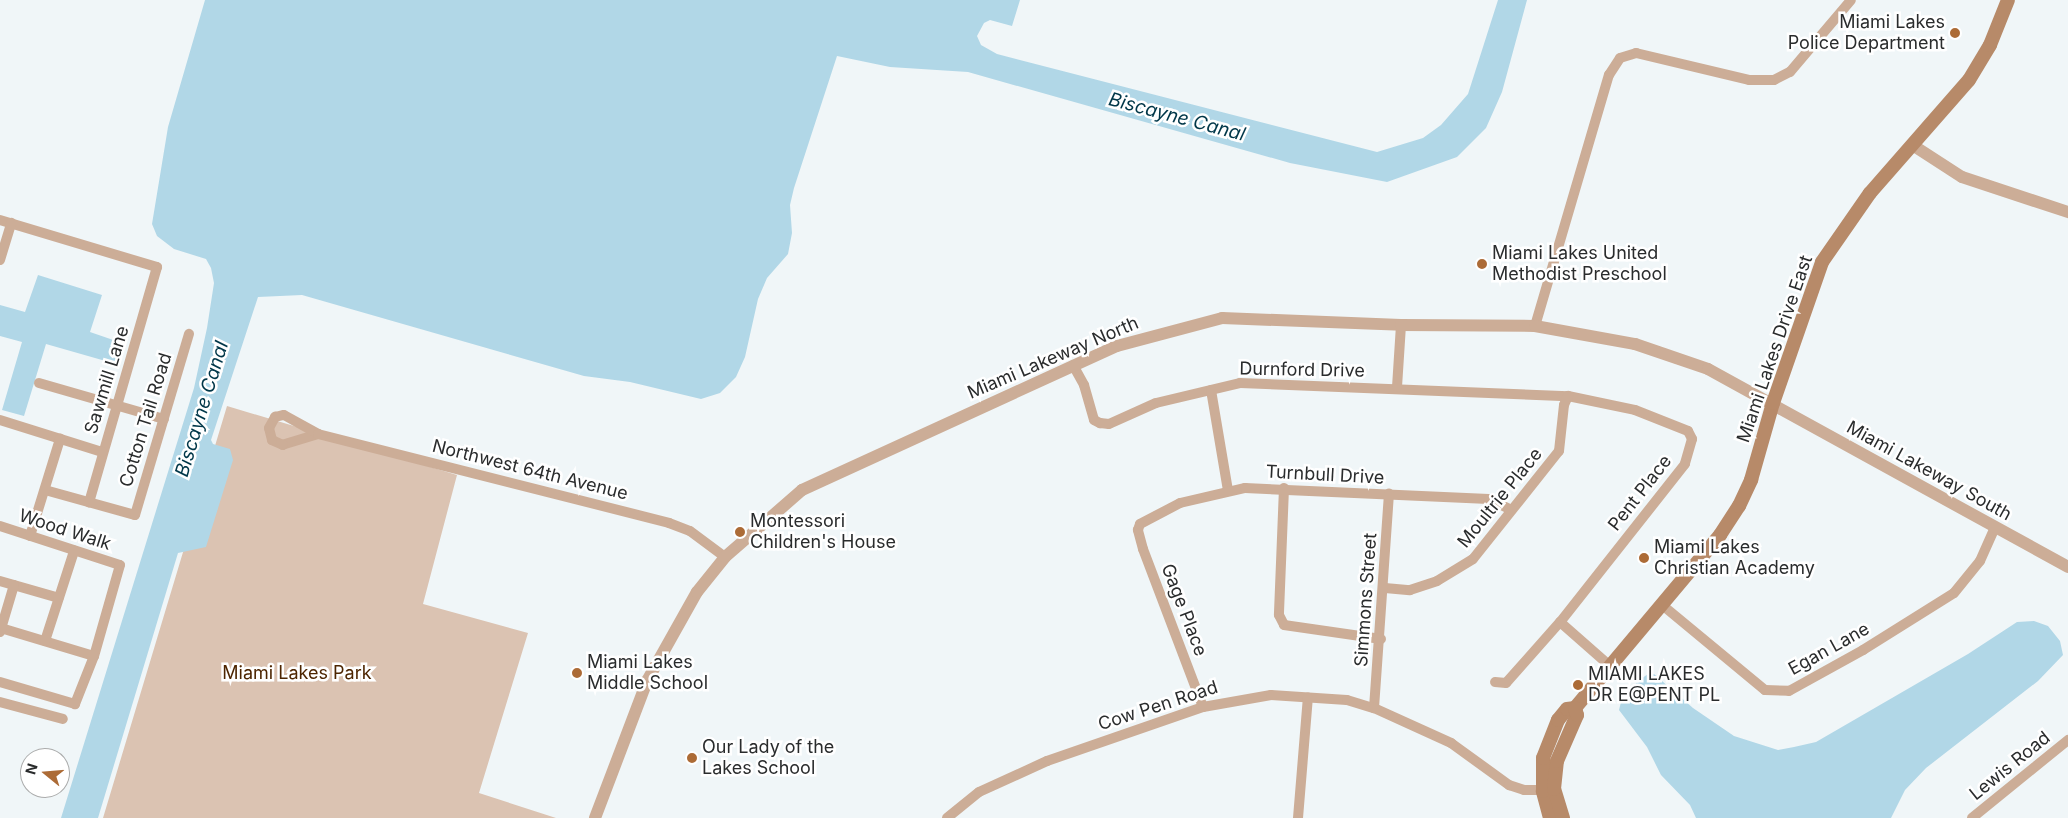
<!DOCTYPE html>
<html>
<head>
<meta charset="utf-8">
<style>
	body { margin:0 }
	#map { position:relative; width:2068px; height:818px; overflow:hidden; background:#f0f6f8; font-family:Inter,sans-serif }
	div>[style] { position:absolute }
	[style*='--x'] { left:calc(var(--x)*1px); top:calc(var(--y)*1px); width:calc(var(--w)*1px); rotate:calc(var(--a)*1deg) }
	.green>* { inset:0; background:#dbc3b2 }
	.water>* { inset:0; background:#b1d7e7 }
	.minor>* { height:10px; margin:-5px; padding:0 5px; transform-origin:5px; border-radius:5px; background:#ccad97 }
	.tertiary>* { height:12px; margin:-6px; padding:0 6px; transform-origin:6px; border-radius:6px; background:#ccad97 }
	.secondary>* { height:14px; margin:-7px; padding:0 7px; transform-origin:7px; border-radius:7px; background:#b78a69 }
	.dots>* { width:14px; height:14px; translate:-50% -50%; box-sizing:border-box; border:2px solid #fff; border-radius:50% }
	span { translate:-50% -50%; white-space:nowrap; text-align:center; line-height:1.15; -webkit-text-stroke:5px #fff; paint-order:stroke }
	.poi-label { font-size:18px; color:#2a2c2d }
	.right { translate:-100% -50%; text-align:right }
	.left { translate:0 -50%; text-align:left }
	.street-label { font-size:18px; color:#2a2c2d }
	.park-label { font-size:18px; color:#4d2500 }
	.water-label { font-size:19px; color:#003749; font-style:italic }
	.north { position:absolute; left:20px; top:748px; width:50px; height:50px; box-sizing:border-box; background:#fff; border:1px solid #aaabab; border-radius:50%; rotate:287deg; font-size:14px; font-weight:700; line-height:20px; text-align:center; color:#2a2c2d }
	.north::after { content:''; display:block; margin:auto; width:18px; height:22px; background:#ac6b36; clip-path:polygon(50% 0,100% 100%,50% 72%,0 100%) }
</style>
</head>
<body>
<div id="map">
	<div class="green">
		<i style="clip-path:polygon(227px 406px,457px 475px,423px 604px,528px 633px,479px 793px,556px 818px,103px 818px)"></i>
	</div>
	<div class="water">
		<i style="clip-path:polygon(205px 0,1020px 0,1012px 26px,990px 20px,984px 23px,977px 36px,981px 45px,997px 54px,1377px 152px,1423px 138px,1441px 125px,1468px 94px,1498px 0,1527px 0,1502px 92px,1486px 128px,1457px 157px,1387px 182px,1290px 163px,968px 72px,890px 67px,837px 56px,794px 188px,790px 205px,792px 233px,788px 254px,767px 278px,758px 299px,745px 357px,736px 377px,720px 393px,701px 399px,630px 382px,584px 376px,302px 295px,258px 297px,211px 440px,213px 444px,230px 449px,233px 460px,206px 547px,178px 553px,98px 818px,61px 818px,194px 388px,207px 328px,214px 283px,211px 268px,206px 259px,174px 249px,157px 236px,152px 224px,168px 127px)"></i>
		<i style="clip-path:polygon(38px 275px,102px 295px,90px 332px,122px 343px,116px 364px,46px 344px,24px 416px,2px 410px,22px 342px,0 336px,0 305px,25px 312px)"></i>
		<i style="clip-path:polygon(2034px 621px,2048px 626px,2060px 641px,2063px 655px,2038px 681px,1926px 768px,1905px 790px,1891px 818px,1696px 818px,1690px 805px,1661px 775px,1647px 747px,1619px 710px,1621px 702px,1638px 681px,1648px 674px,1654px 674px,1693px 708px,1734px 736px,1778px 750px,1794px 747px,1816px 742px,1968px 654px,2017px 622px)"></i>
	</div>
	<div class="minor">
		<i style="--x:0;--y:220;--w:164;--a:16.7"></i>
		<i style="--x:157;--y:267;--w:245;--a:106.1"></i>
		<i style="--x:0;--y:260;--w:39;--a:-73"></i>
		<i style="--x:1535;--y:326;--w:262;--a:-73.6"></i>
		<i style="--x:1609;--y:75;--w:20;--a:-57"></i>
		<i style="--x:1620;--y:58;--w:17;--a:-17"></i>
		<i style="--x:1636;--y:53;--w:116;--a:13.4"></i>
		<i style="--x:1749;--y:80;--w:25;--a:0"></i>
		<i style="--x:1774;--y:80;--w:18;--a:-27"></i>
		<i style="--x:1790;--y:72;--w:94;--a:-49.7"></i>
		<i style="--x:1073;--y:365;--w:23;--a:61"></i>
		<i style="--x:1084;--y:385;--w:36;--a:74"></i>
		<i style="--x:1094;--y:420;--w:7;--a:27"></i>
		<i style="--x:1100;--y:423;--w:9;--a:6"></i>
		<i style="--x:1109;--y:424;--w:51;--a:-24.1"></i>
		<i style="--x:1156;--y:403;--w:86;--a:-13.4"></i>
		<i style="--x:1240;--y:383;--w:328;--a:2.3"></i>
		<i style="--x:1568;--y:396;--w:68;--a:11.8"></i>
		<i style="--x:1635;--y:410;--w:57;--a:21.6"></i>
		<i style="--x:1688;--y:431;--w:9;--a:63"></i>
		<i style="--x:1692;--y:439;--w:26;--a:106"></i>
		<i style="--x:1685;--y:464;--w:201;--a:128.3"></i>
		<i style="--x:1560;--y:622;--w:81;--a:131.5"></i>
		<i style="--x:1506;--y:683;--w:11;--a:-175"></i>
		<i style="--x:39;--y:383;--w:130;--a:16.1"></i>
		<i style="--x:1397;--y:387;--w:62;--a:-86.3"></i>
		<i style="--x:1211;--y:390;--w:102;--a:80.4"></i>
		<i style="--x:0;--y:420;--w:107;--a:17.4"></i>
		<i style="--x:318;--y:434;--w:37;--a:163"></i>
		<i style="--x:283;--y:445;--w:12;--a:-156"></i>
		<i style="--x:272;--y:440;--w:12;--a:-104"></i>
		<i style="--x:269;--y:428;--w:13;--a:-61"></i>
		<i style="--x:275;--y:417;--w:9;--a:-13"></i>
		<i style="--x:284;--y:415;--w:39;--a:29"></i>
		<i style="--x:318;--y:434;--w:362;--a:14.2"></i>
		<i style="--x:669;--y:523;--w:22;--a:21"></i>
		<i style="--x:690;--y:531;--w:44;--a:36.6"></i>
		<i style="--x:1284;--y:488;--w:127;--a:92.3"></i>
		<i style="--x:1279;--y:615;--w:11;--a:63"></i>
		<i style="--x:1284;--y:625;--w:98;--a:8.2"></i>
		<i style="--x:45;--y:490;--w:93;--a:15.5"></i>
		<i style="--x:135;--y:515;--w:189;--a:-73.4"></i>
		<i style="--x:0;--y:526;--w:126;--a:18"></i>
		<i style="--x:120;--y:565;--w:95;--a:105.9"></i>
		<i style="--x:94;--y:656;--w:52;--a:111.6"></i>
		<i style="--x:75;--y:704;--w:78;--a:-163.7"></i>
		<i style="--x:30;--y:536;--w:102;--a:-72.8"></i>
		<i style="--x:0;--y:581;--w:61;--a:16.1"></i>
		<i style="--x:1385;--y:588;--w:25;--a:5"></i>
		<i style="--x:1410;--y:590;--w:28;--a:-18"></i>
		<i style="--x:1437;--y:581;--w:42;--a:-31.4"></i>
		<i style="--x:1473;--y:559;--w:138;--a:-51.5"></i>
		<i style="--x:1559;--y:451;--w:46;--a:-83.8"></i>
		<i style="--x:1564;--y:405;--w:10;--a:-66"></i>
		<i style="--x:1661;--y:604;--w:135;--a:39.6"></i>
		<i style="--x:1765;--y:690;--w:24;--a:2"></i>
		<i style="--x:1789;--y:691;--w:85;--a:-29"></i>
		<i style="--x:1863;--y:650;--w:107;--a:-32.1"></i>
		<i style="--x:1954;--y:593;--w:41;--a:-50.9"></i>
		<i style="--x:1980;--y:561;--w:36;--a:-66"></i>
		<i style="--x:1560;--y:622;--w:67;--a:41.3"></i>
		<i style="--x:1;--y:628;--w:97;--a:16.8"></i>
		<i style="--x:0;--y:632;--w:49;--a:-73.4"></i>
		<i style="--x:45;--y:641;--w:95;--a:-72.1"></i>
		<i style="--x:0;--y:702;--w:65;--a:15.1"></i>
		<i style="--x:1203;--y:707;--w:169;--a:-110.8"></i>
		<i style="--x:1143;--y:549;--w:20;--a:-105"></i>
		<i style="--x:1138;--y:530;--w:6;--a:-72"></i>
		<i style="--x:1140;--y:524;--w:45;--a:-27.7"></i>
		<i style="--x:1180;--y:503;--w:67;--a:-13"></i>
		<i style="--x:1245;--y:488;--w:244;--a:2.6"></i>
		<i style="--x:1489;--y:499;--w:25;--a:26"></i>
		<i style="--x:1374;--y:708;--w:215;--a:-86"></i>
		<i style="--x:947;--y:818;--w:41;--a:-39.1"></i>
		<i style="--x:979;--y:792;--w:75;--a:-24.5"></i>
		<i style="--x:1047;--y:761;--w:165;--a:-19.1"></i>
		<i style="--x:1203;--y:707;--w:69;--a:-10"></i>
		<i style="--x:1271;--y:695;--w:76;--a:3.8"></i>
		<i style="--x:1347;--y:700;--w:28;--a:17"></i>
		<i style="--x:1374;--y:708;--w:85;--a:24.4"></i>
		<i style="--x:1451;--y:743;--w:72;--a:35.9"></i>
		<i style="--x:1509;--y:785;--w:16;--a:18"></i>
		<i style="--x:1524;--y:790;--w:24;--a:0"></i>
		<i style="--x:1298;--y:818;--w:121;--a:-85.3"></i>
		<i style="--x:1972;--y:818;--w:124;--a:-39.1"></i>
	</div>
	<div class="tertiary">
		<i style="--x:1914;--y:146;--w:57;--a:32.9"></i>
		<i style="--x:1962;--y:177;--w:112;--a:18.3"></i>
		<i style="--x:595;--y:818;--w:147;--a:-69.2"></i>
		<i style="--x:647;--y:681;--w:102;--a:-60.7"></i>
		<i style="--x:697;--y:592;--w:45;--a:-51.3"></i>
		<i style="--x:725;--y:557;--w:102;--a:-41"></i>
		<i style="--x:802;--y:490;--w:346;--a:-24.6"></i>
		<i style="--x:1117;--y:346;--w:109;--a:-14.9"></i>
		<i style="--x:1222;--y:318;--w:179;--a:2.2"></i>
		<i style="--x:1401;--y:325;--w:134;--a:0.4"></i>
		<i style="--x:1535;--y:326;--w:102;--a:10.2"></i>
		<i style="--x:1635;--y:344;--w:77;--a:18.9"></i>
		<i style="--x:1708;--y:369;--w:411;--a:28.8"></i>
	</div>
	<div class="secondary">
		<i style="--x:1550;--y:818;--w:28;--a:-105"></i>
		<i style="--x:1543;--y:791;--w:33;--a:-90"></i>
		<i style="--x:1543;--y:758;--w:41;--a:-68.5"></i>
		<i style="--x:1558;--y:720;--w:14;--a:-51"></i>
		<i style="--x:1567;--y:709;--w:8;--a:-7"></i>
		<i style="--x:1575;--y:708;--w:226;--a:-50"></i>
		<i style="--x:1720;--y:535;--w:35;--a:-57"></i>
		<i style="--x:1739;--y:506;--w:29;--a:-65"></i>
		<i style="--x:1751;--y:480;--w:80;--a:-74.1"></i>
		<i style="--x:1773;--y:403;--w:149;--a:-70.8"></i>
		<i style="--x:1822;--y:262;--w:84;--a:-55.2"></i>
		<i style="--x:1870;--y:193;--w:150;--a:-48.8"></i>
		<i style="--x:1969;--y:80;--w:41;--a:-59"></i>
		<i style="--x:1990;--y:45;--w:48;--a:-68.2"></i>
		<i style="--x:1563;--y:818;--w:30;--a:-107"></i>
		<i style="--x:1554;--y:789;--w:28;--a:-84"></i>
		<i style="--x:1557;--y:761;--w:50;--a:-66.5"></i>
		<i style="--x:1577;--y:715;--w:7;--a:-106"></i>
	</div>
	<div class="dots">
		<i style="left:1955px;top:33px;background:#ac6b36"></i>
		<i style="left:1482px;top:264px;background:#ac6b36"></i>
		<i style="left:740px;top:532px;background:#ac6b36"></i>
		<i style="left:1644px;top:558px;background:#ac6b36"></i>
		<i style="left:577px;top:673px;background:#ac6b36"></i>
		<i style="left:1578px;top:685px;background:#ac6b36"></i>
		<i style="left:692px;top:758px;background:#ac6b36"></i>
	</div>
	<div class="poi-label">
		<span class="right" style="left:1945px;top:33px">Miami Lakes<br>Police Department</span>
		<span class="left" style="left:1492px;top:264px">Miami Lakes United<br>Methodist Preschool</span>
		<span class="left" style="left:750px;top:532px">Montessori<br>Children's House</span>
		<span class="left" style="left:1654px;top:558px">Miami Lakes<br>Christian Academy</span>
		<span class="left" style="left:587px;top:673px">Miami Lakes<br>Middle School</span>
		<span class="left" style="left:1588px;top:685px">MIAMI LAKES<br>DR E@PENT PL</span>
		<span class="left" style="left:702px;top:758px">Our Lady of the<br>Lakes School</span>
	</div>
	<div class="street-label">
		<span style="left:1775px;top:349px;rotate:-71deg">Miami Lakes Drive East</span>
		<span style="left:1053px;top:358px;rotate:-23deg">Miami Lakeway North</span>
		<span style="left:1302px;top:370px;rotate:1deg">Durnford Drive</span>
		<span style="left:107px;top:380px;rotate:-73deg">Sawmill Lane</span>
		<span style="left:146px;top:420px;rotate:-73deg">Cotton Tail Road</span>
		<span style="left:530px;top:470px;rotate:14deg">Northwest 64th Avenue</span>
		<span style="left:1929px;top:471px;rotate:29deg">Miami Lakeway South</span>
		<span style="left:1325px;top:475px;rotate:3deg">Turnbull Drive</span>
		<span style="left:1640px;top:493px;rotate:-52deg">Pent Place</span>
		<span style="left:1500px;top:498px;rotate:-51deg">Moultrie Place</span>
		<span style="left:65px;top:530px;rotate:18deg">Wood Walk</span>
		<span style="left:1366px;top:600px;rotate:-86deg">Simmons Street</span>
		<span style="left:1184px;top:610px;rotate:69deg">Gage Place</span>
		<span style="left:1829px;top:649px;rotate:-29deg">Egan Lane</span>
		<span style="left:1158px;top:706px;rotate:-18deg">Cow Pen Road</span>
		<span style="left:2010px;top:766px;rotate:-39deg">Lewis Road</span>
	</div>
	<div class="park-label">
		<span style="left:297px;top:673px">Miami Lakes Park</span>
	</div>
	<div class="water-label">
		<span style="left:1177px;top:117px;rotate:15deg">Biscayne Canal</span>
		<span style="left:202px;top:409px;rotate:-73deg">Biscayne Canal</span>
	</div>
	<div class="north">N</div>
</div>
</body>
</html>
